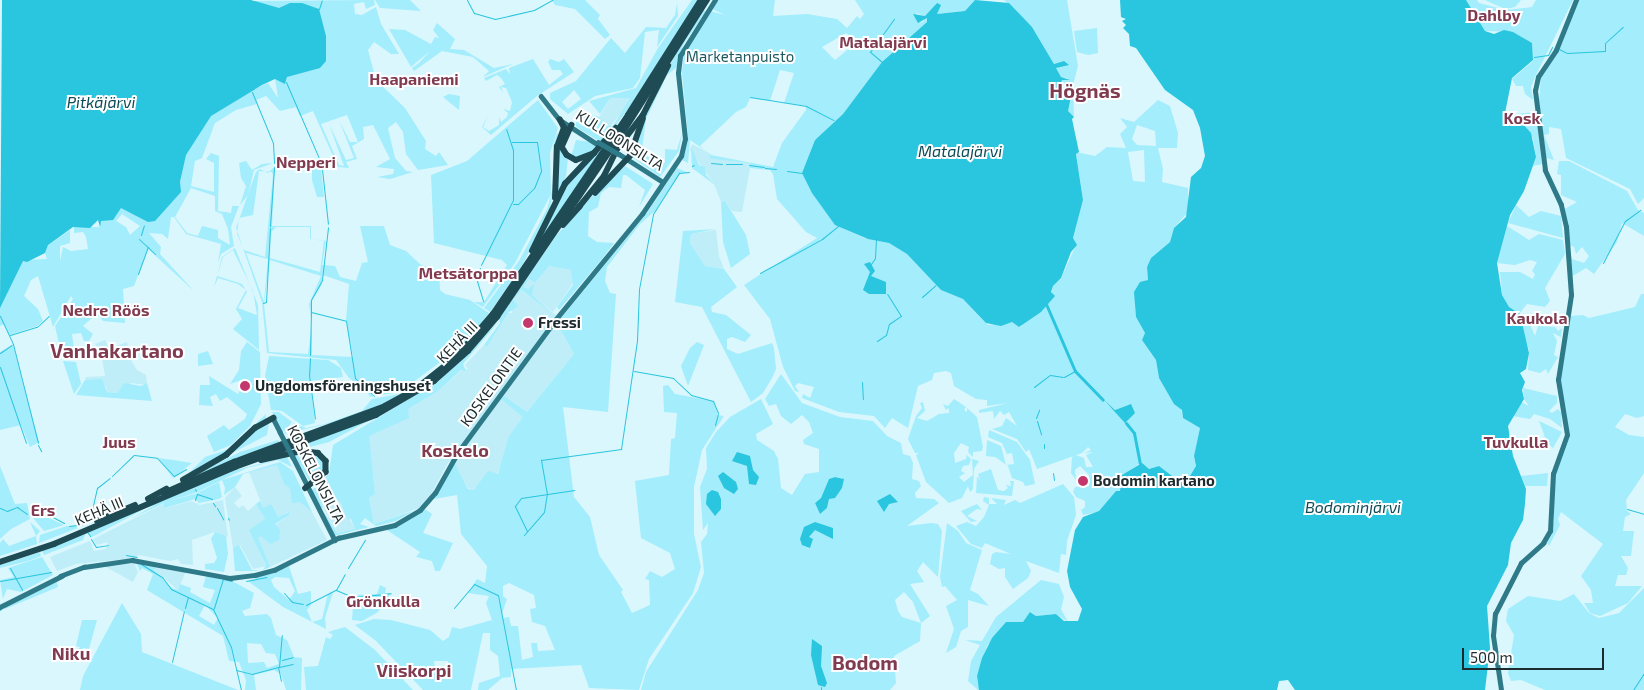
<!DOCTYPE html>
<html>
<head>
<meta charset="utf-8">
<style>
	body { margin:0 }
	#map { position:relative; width:1644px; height:690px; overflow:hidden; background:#daf7fd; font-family:"Exo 2",sans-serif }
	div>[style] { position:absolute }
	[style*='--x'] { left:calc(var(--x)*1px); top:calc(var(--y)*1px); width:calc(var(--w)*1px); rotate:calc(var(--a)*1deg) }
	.built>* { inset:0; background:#bfeef8 }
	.green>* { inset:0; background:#a3edfc }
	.water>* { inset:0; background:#2ac5de }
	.stream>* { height:1px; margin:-0.5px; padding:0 0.5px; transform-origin:0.5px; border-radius:0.5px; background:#2ac5de }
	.river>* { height:3px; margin:-1.5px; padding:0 1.5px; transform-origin:1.5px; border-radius:1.5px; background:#2ac5de }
	.secondary>* { height:4.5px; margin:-2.25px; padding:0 2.25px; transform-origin:2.25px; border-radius:2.25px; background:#2f7a88 }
	.trunk>* { height:5.5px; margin:-2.75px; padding:0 2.75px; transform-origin:2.75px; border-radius:2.75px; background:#1f4c54 }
	.secondary-bridge>* { height:4.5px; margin:-2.25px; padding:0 2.25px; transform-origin:2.25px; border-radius:2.25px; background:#2f7a88 }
	.dots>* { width:14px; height:14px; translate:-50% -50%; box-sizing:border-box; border:2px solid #fff; border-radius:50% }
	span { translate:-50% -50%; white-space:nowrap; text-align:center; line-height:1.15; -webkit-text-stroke:4px #fff; paint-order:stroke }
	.park-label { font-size:15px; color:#1e5963 }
	.street-label { font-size:15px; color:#1d2b2e }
	.poi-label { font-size:15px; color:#1d2b2e; font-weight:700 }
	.left { translate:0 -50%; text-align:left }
	.neighbourhood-label { font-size:16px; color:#813b51; font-weight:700 }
	.water-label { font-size:16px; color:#0e4d57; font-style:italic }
	.quarter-label { font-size:18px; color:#813b51; font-weight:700 }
	.district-label { font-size:20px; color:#813b51; font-weight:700 }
	.scale { position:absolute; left:1462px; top:648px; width:142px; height:22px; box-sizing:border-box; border:2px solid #1d2b2e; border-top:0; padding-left:6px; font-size:15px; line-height:18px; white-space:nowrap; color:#1d2b2e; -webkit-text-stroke:4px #fff; paint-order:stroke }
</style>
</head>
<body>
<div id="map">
	<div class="built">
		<i style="clip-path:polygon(610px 98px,628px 97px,631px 100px,610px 127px,598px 119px)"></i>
		<i style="clip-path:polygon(692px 144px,709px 153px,712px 159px,751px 163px,742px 212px,732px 211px,725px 201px,721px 202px,714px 184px,690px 150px)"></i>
		<i style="clip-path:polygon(716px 230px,719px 256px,724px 269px,705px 266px,690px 243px,691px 234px)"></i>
		<i style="clip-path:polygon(549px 266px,571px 270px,574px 282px,553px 312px,532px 295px,530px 290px,534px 285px,528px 289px,524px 287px,529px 279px,535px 283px)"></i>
		<i style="clip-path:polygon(520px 290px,556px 315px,548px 327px,559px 327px,574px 354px,527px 412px,504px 396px,501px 399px,524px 416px,496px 476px,473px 490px,468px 488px,454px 463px,449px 461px,431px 494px,419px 508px,374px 524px,369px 498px,375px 494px,368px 436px,403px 419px,408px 409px,437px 392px,462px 370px,468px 369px,465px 365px,484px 345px,487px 347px,508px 313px,512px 313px,512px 302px)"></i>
		<i style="clip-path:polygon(105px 340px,109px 349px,127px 342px,132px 362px,137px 370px,146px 375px,147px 385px,131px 383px,118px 393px,107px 392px,106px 386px,85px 380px,86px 377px,105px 376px,101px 353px,95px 344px)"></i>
		<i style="clip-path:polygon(277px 465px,284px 484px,287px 483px,312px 512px,327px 540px,270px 567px,257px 538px,289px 515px,288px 512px,278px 517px,263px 508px,249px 472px)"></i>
		<i style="clip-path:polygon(235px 487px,242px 496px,234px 503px,239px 508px,243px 505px,248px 511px,256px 504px,265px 519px,254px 539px,266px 566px,253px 569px,240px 545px,233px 548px,225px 498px)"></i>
		<i style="clip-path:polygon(327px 491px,341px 503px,355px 529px,337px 533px,317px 496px)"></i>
		<i style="clip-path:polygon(223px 500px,228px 537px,215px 532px,192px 540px,193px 565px,181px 564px,178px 559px,170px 561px,139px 555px,135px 558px,76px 564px,57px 571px,50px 557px,90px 541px,94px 551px,106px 549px,108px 542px,97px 545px,93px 539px,165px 503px,165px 508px,191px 501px,200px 505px)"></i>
		<i style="clip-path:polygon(134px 563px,138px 572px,133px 582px,104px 566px)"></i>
		<i style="clip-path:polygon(158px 565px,186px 571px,178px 590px,154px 570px)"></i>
	</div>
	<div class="green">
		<i style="clip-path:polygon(evenodd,374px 0,375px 5px,366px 9px,364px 2px,354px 4px,355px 14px,362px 15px,376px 7px,381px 24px,399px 54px,391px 54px,374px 42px,368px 50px,376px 80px,405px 108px,426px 141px,425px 149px,436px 156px,439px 152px,448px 165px,418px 170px,406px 154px,403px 132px,396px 122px,388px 128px,395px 158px,406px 171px,413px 172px,390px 179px,377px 177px,393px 174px,394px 169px,376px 167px,390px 159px,373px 125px,363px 127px,364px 139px,352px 146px,357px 159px,346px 162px,349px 168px,338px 167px,313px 111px,300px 116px,296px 107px,280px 111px,266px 96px,256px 100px,257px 104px,236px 110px,215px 123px,202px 158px,195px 161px,191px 186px,214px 192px,214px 163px,206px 159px,211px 153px,219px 156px,218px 211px,231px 213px,232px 206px,239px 206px,231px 227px,234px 246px,221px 254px,218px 263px,221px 244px,186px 234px,174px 217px,171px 217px,168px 239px,162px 234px,149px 233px,161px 247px,160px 254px,194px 291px,148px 249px,134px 286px,123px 289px,125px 323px,103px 321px,99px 316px,92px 318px,83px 326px,93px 334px,89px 341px,84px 341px,81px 333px,72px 334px,74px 349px,59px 344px,55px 326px,73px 299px,71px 296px,53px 327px,38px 276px,31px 280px,24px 296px,38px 309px,43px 321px,37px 326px,9px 335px,4px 324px,0 326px,0 291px,23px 260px,47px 259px,45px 253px,48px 245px,70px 230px,70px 243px,60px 246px,60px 261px,63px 247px,71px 251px,88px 249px,86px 237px,83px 232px,74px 233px,74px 227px,100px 227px,100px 216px,180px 183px,185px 156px,205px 119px,240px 95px,268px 83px,278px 98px,275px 79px,286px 82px,287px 77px,265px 12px,251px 1px,374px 0,347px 115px,358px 142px,350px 142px,339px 120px,354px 158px,346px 160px,329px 124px,344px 166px,339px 165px,321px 124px,347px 115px,374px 0,191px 188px,215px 196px,215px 211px,222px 214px,228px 229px,230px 245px,218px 238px,218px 230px,202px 226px,198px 236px,187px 233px,175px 217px,191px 188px,374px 0,122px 214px,140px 226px,130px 235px,126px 227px,116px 221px,122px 214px)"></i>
		<i style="clip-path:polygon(375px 0,410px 0,421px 11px,380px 8px)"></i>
		<i style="clip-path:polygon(552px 0,585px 0,600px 15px,598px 19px,610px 35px,605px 39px,575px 9px,555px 5px)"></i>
		<i style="clip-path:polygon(692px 0,699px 0,635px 100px,602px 143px,576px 127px,576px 118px,584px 112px,599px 117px,607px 126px,613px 126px,630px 98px,610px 98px,600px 114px,589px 101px,636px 88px,658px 48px)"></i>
		<i style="clip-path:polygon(evenodd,719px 0,775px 0,773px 16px,807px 14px,837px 19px,847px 28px,857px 16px,860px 19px,864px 14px,855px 0,980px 0,974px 1px,965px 11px,937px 14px,937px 3px,925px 16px,916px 13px,921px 23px,927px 18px,927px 22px,882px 62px,843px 114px,815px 140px,802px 173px,836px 225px,864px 238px,889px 243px,907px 254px,941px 290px,963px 299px,988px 325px,1012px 322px,1020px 327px,1050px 300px,1053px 286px,1061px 278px,1076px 245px,1073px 238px,1083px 200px,1076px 152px,1095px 156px,1107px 147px,1126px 148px,1120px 134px,1127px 127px,1120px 118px,1134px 122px,1158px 100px,1170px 106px,1178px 133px,1177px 148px,1158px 148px,1163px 169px,1162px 182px,1188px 188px,1188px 212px,1174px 228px,1170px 242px,1151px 258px,1147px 267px,1148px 280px,1136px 289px,1135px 301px,1136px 317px,1145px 333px,1142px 340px,1156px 360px,1159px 378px,1174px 403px,1181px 409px,1183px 418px,1200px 428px,1194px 457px,1196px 467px,1187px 482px,1176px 479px,1159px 466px,1149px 469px,1140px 463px,1120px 478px,1121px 492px,1116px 491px,1098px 512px,1083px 515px,1081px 510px,1085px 507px,1085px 501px,1076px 497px,1073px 492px,1075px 487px,1089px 486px,1089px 475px,1080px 466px,1075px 470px,1076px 480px,1071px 473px,1072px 457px,1076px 455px,1084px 458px,1086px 467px,1093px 467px,1086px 455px,1093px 452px,1084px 453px,1091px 450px,1088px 447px,1082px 453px,1037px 469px,1029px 449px,1026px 452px,1017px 439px,992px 429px,1002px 426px,1006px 418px,1017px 426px,1009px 412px,1004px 415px,1000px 411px,994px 419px,993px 411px,979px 413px,979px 410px,1008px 403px,987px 406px,987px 400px,976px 399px,954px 386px,951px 373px,946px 371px,934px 373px,932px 380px,918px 386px,908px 428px,892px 418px,885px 428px,874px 416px,839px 412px,802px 398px,803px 394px,810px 398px,814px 387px,798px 383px,795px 386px,799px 392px,795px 391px,783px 367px,770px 319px,744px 285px,817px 238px,806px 232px,777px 199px,773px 174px,770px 170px,750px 168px,750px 163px,711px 159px,709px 153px,690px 140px,688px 163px,682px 160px,688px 137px,682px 73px,684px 54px,710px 11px,725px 15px,712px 9px,719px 0,846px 33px,857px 42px,835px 60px,822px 47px,846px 33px,719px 0,780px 70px,794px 73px,784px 103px,806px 106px,806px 110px,782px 143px,773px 167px,711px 155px,700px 146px,736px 112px,746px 107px,750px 98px,770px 101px,780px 70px,719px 0,1137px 125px,1155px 131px,1156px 146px,1137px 145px,1132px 139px,1137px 125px,719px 0,1144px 150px,1145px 182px,1133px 181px,1128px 152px,1144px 150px,719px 0,1103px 400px,1115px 410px,1128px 405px,1133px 413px,1126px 422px,1103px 400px)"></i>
		<i style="clip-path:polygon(1004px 0,1067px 0,1078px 66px,1073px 85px,1074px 117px,1070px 116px,1068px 111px,1068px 93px,1065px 93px,1061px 83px,1062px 80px,1069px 79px,1061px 77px,1056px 68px,1064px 65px,1064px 61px,1054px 64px,1032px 27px)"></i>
		<i style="clip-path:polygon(1466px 0,1477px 0,1479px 3px,1506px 10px,1532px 7px,1536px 0,1573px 0,1535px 77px,1531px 87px,1533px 100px,1525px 94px,1523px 86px,1516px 86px,1512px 79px,1533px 61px,1532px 43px,1513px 32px,1485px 31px)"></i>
		<i style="clip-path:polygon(1485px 0,1521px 0,1515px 7px,1505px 9px)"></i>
		<i style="clip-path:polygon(1578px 0,1644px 0,1644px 198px,1638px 204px,1630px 189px,1566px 158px,1561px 129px,1549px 127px,1549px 134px,1544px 135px,1554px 160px,1546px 158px,1539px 102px,1541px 76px)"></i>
		<i style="clip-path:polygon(evenodd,677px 3px,678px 16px,657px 47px,659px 30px,645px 32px,640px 78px,633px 88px,595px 96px,568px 114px,550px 99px,550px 93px,576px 81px,611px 38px,625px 53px,646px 27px,666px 28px,675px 15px,677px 3px,574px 90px,581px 99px,568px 109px,562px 102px,574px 90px)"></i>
		<i style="clip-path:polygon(703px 10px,706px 11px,683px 45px,677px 67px,667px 75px,646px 119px,642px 150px,652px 161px,665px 163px,665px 149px,677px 150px,682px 133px,679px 151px,660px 177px,632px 157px,644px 119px,662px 81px,680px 45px)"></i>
		<i style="clip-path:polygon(437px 23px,455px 39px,450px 49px,464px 50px,494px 68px,513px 64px,483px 77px,489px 71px,473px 57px,442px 51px,414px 71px,412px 68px,419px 63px,430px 51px,411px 67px,389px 29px,405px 30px,431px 44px,435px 37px,439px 38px,433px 30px)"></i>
		<i style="clip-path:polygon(1097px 28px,1098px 53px,1088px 55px,1077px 52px,1074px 31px)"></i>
		<i style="clip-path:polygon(533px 59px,549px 85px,563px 74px,560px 70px,552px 70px,548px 62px,550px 59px,559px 62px,564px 59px,574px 72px,537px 96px,491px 135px,482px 127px,488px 116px,483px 127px,489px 131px,499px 125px,499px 117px,501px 122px,507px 117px,508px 113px,503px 109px,510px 111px,512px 102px,506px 88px,501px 87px,503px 93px,499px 87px,505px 84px,501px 78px,497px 75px,486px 81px,484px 78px,506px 69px,510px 74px,509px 68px)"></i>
		<i style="clip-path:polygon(449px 94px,460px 96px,459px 110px,443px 97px)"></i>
		<i style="clip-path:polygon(538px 100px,558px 128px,550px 153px,551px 194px,515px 263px,483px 307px,474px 302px,484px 302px,507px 265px,502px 260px,434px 243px,431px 175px,467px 161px)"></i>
		<i style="clip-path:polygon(1536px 112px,1542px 164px,1533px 166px,1536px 157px,1533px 138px,1514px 114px)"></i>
		<i style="clip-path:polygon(557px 133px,560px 135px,550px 210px,523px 264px,490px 312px,484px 308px,519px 261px,547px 209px,553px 188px,553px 146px)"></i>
		<i style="clip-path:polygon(576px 140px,591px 142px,598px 147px,583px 157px,571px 157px)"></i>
		<i style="clip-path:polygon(560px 144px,568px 159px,566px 176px,557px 197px)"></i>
		<i style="clip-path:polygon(691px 147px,699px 165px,705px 167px,706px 175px,715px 185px,692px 168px)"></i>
		<i style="clip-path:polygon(600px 148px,602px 150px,532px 252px,564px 189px)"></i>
		<i style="clip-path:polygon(246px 161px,252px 170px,262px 164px,273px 163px,254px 170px,248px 195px,240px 205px,246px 186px,241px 178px,239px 163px)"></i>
		<i style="clip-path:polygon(1559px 161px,1569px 161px,1627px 191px,1638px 210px,1644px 213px,1644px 236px,1622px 223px,1617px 242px,1594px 274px,1586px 268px,1571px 277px,1569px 247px,1572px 259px,1584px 263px,1589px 256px,1582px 247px,1576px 254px,1574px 247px,1569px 245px,1563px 210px,1577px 202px,1561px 195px,1561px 175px,1557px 174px)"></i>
		<i style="clip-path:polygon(evenodd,275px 166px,272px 226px,311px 226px,311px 239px,326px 241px,322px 265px,335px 266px,340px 277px,356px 281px,362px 263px,368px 262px,360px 226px,384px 226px,390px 245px,406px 251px,421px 265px,439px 270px,440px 290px,445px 294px,470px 300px,489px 313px,455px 356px,451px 354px,400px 392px,370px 397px,367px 391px,349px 378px,336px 360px,267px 353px,262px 302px,236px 228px,256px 172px,260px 169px,268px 173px,275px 166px,259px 171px,272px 172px,273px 175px,265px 257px,244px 250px,237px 234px,239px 218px,253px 215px,259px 171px,275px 166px,276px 227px,310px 227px,310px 239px,324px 241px,320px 272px,270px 258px,271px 232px,276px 227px,275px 166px,246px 253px,268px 259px,264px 301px,263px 299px,246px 253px,275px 166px,270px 260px,321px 276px,309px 304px,312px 325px,308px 354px,269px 352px,264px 304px,270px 260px,275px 166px,323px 275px,349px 284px,346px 321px,353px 357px,312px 355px,312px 300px,321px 286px,323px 275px)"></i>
		<i style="clip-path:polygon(312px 166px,321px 168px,324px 197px,317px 197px,312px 180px)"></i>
		<i style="clip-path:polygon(625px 166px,653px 184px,639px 207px,645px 190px,626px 175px,623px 175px,621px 188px,609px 187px,601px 193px,598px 207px,589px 212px,588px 236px,597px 242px,614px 243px,602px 259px,559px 310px,557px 307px,573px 285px,571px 270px,549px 266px,535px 283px,529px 279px,524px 287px,528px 289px,534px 284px,532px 295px,555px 315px,521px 290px,513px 300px,518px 306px,508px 313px,487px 347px,484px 345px,500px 323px,499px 319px,556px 236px,582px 206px)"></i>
		<i style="clip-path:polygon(evenodd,677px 168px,689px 173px,680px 173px,655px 211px,640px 224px,607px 267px,605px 281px,610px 293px,616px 294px,608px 412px,563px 407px,574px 497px,590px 517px,599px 555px,623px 590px,621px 592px,632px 613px,650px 605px,649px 580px,645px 579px,650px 571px,662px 577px,675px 569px,670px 553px,641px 538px,635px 481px,669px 475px,671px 439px,675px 438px,677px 413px,664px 412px,663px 386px,668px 385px,675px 394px,713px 401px,718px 415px,724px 416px,702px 450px,694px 487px,694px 534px,701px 567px,693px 593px,649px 659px,639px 690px,589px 688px,581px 665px,511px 669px,511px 677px,502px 678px,488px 690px,478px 690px,479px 683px,500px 676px,498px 656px,490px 650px,490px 633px,483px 633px,471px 690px,423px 690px,376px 641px,355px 625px,374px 619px,391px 620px,430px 630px,443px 641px,449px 637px,452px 627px,460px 629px,492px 620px,486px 603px,489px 596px,468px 593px,477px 579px,485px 583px,487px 566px,461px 534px,457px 495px,434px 499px,454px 462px,468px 489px,474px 490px,488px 471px,498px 474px,509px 436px,523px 417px,501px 399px,504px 396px,527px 412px,574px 354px,559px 327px,562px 317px,647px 213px,677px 168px,509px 583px,534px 595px,536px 608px,530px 609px,532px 622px,545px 626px,555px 650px,538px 651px,537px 643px,531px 643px,533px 657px,522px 660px,518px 626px,511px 626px,509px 617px,503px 618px,502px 614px,507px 599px,503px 596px,503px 586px,509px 583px,677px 168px,434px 661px,448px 661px,449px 668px,452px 668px,449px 676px,436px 672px,434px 661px)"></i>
		<i style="clip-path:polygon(725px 201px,746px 235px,750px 254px,731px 268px,723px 242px,721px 202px)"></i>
		<i style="clip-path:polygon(1516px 205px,1529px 217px,1541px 211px,1561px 216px,1563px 238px,1508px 223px)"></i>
		<i style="clip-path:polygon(1507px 226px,1529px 240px,1539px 234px,1563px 240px,1565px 254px,1545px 288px,1550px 301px,1545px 307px,1527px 304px,1519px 314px,1508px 307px,1502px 295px,1500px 272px,1520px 272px,1533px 279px,1535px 274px,1532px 271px,1537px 262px,1530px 260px,1515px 265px,1497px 263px)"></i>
		<i style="clip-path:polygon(716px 229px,691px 234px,690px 243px,705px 266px,724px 269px,737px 287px,711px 307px,712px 312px,726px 315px,751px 335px,745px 342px,732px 337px,727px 339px,727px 349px,738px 354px,772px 343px,774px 348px,776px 369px,772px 378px,763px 393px,751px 402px,702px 307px,675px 302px,683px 231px)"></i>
		<i style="clip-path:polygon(evenodd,235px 248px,258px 305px,259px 350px,233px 329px,242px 319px,236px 309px,246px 290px,238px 284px,218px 278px,214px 287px,222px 257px,235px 248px,233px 250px,253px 291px,257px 315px,238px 308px,247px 292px,242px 284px,217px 276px,223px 257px,233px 250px)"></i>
		<i style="clip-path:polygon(1641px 294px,1644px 294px,1644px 416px,1637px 418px,1625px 414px,1615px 427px,1629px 435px,1644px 437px,1644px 473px,1626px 500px,1627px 511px,1631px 514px,1625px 517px,1623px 531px,1634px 531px,1631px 556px,1621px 556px,1628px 568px,1626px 575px,1618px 575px,1615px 586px,1642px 586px,1628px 603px,1600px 616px,1590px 613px,1584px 603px,1593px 603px,1591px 590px,1581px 576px,1603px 544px,1561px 512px,1558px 519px,1560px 525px,1549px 546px,1547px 542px,1554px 521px,1554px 473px,1568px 438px,1559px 380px,1570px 316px,1583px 315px,1589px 318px,1635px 307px)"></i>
		<i style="clip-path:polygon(499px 321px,463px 364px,466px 371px,461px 370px,437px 392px,408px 409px,409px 418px,369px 436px,375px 494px,369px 498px,374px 524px,413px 511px,396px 521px,376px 526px,365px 518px,360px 524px,369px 527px,334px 536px,324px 512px,337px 533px,355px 529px,351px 519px,348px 520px,341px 503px,327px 491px,318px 496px,323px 508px,320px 508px,311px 491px,329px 474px,333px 445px,439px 381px)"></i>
		<i style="clip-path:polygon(1524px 321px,1529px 322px,1535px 336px,1538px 326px,1555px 327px,1558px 331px,1562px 328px,1561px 337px,1553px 333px,1557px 341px,1554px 355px,1558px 357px,1548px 374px,1546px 369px,1540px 373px,1528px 370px,1529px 350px,1522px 330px)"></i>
		<i style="clip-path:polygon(247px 342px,260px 352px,261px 404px,250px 426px,231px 445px,214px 452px,207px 436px,224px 425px,229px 430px,245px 419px,247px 414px,227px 397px,220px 401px,216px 394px,210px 397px,213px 406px,199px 405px,200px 385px,210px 385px,209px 376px,238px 394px,240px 390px,248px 393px,250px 382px,244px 379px,230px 384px,239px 370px,241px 351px)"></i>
		<i style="clip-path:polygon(697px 342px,704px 345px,688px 386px,681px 366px,690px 348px)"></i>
		<i style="clip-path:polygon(13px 344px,39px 442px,30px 447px,21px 425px,0 430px,0 352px)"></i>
		<i style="clip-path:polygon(208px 351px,213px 364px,198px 366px,198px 354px)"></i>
		<i style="clip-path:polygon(269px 356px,328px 360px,341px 368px,343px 377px,310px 381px,315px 423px,303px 426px,282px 411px,271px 410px,265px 376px)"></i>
		<i style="clip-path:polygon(63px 361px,76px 362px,81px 384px,74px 394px)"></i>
		<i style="clip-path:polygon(evenodd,781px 374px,802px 403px,840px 417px,873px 421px,887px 436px,901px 443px,903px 454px,910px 456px,913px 463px,912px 479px,919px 481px,921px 486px,915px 493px,916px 498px,934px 499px,939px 503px,907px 526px,931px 523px,938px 524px,942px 531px,938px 577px,923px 562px,917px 571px,924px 582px,910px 584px,930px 616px,921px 623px,920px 641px,894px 656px,896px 683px,890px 690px,641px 690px,646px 672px,698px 590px,704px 573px,701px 542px,707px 534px,708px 523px,703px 530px,700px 487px,707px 469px,706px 448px,716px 432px,730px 417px,761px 399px,773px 424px,756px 434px,757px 440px,774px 451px,778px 459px,781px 488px,792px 495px,805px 474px,819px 472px,819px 449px,804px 444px,803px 440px,813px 433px,809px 422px,802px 415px,791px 424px,781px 416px,776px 404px,769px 406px,765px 399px,781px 374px,835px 477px,842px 478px,842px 488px,829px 499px,827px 508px,820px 514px,815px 503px,821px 498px,829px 479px,835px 477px,781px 374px,904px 592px,913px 602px,921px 623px,902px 617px,898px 611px,895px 600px,904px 592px)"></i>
		<i style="clip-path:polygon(102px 379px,107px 392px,118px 393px,124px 383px,141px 386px,147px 383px,152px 401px,76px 395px,85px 380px)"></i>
		<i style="clip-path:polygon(1523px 388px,1557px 396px,1557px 403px,1549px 411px,1552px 413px,1558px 409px,1561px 412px,1562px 428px,1550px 419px,1534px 414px,1530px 419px,1512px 416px,1521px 402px,1529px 406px,1524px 399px)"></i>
		<i style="clip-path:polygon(399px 394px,382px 405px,341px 421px,283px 434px,294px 423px,306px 428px,325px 424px,362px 411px,372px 399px)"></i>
		<i style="clip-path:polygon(954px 399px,966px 407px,964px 410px,967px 412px,967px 408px,977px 417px,983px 447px,982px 451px,973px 452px,973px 457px,968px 452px,969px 447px,961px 443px,954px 453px,955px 463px,966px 459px,967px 455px,971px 459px,969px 465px,963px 466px,961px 471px,965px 473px,959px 477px,964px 482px,973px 475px,972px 459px,979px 461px,974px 469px,973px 489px,970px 492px,968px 486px,962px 498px,949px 503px,926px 482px,916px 455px,919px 453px,915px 453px,908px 439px,916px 416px,922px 408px,920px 403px,923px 402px,925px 411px,917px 418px,927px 421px,939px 414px,949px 413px,949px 408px,946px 410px,943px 404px,948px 406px)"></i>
		<i style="clip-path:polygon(272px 412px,279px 412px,292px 422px,285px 431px,282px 432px)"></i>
		<i style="clip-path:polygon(266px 414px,266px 419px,233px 448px,189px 473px,205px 457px,229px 449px)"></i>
		<i style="clip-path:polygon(372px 419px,329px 442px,298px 450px,292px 448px)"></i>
		<i style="clip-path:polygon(1539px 421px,1562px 432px,1553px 448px,1547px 443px)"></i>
		<i style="clip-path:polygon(269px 423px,267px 435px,228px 455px,255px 430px)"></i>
		<i style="clip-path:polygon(989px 430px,1017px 442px,1030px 460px,1035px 484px,1025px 486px,1023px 482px,1012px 478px,1008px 466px,995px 457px,986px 456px,987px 440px,1001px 446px,1006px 465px,1014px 464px,1012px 453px,1007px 454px,1002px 443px,988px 437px)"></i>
		<i style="clip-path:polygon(278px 440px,280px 443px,182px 482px,240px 452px)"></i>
		<i style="clip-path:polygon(313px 453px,323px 459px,325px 471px,310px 482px,293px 454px)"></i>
		<i style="clip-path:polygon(287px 457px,292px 467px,278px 460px,247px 468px,195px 493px,146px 508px,92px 537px,86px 533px,83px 540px,44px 555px,42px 551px,235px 470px)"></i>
		<i style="clip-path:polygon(158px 458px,173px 460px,192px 463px,173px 478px)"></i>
		<i style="clip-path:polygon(280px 462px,293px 471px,312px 512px,300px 502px,292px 503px,290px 488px,284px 484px,277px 465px,243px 474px,235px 487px,224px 495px,225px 488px,222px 480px)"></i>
		<i style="clip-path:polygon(0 466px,15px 504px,27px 503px,30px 519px,11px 529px,0 539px)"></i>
		<i style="clip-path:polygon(991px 469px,998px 490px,1004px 491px,1008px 488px,1006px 485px,1011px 486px,1010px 481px,1014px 481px,1012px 496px,976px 493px,977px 476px,980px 480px,978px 474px)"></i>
		<i style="clip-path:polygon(1548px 473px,1547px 486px,1525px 486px,1521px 476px)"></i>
		<i style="clip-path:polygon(219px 482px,222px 497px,219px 499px,199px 503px,195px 499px,164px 508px,164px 503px,130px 519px,157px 504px,195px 494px)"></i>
		<i style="clip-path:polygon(1063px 484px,1074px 497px,1076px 515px,1067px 541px,1066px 555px,1061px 554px,1059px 573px,1026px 561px,1031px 571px,1028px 578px,1013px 589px,1005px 577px,1005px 568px,999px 569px,990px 564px,992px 554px,996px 552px,1011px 554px,985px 543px,982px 548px,971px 544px,956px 526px,967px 522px,976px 526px,984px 517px,989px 505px,983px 501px,984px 497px,989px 498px,989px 504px,997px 504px,991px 498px,1006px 500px,1004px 505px,1015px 500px,1020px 503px)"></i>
		<i style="clip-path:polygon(260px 501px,263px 508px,271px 504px,278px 517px,289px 512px,289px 515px,275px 524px,280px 530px,279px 540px,270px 544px,261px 536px,258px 538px,270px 567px,263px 570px,266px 565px,249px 530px,265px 519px,256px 504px)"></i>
		<i style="clip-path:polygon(977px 504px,982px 510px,977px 509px,967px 516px,977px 521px,971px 522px,961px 511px)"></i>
		<i style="clip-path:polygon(425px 509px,432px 514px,423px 533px,453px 543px,440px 571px,435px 571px,432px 561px,416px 557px,420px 552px,387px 530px,401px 525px)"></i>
		<i style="clip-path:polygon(33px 518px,49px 518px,64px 525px,44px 531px)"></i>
		<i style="clip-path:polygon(30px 522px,40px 531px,36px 536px,37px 544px,0 556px,0 543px,3px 539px,9px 546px,36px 536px)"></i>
		<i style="clip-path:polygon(947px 523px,958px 531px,966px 543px,982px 550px,970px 590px,978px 594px,989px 606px,968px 600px,968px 627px,961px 631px,956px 647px,946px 653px,954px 629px,946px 606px,957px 600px,945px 586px,942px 587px,940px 577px)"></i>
		<i style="clip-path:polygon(67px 526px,83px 526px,39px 543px,40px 535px)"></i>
		<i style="clip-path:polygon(215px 532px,226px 536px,228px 554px,224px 572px,205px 569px,205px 564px,214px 563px,217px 558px,211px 539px)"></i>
		<i style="clip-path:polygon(239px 545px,252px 570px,260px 571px,235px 571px,233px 548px)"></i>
		<i style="clip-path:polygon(40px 552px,41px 556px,28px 561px,0 568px,0 565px)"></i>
		<i style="clip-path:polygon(42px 557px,53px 575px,21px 592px,7px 589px,3px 599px,0 580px,14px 577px,8px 568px)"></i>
		<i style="clip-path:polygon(evenodd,140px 563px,158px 565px,154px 570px,172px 588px,178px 590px,180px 584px,191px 588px,190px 592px,210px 603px,215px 590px,203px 587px,206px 576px,232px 581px,254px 593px,250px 608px,242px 611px,245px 616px,267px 614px,271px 618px,276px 635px,287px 640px,294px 657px,302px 658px,301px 690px,286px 690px,281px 674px,274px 670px,254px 675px,256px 690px,245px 690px,246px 680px,239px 662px,229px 661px,223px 636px,147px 590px,153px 574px,142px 568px,140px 571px,137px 564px,140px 563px,205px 605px,218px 618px,214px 625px,199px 616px,205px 605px,140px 563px,247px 643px,261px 644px,266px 653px,275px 654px,279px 664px,267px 668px,264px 662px,248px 663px,247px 643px)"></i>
		<i style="clip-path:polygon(evenodd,289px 566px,298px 594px,311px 591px,311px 605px,307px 610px,312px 622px,322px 619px,328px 594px,333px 592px,325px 618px,326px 629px,283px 607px,248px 581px,289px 566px,275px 577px,289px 578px,295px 591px,289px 600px,274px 587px,271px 580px,275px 577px)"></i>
		<i style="clip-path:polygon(1041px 580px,1059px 584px,1064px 597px,1061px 609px,1068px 622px,1056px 614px,1036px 616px,1031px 612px,1023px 622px,1006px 622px,987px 646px,977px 676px,978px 685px,994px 690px,978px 690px,968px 681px,971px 661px,980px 645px,965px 640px,982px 641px,996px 617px)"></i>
		<i style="clip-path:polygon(57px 582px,58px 587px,5px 609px,5px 607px)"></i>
		<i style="clip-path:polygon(380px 585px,386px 588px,385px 593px,391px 593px,378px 612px,362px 621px,352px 620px,354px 595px,377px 594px)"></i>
		<i style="clip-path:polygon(1644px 588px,1644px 690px,1545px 690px,1521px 680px,1511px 681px,1508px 673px,1514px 635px,1506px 621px,1508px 609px,1528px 596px,1560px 601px,1574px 594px,1589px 613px,1599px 618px,1619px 613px)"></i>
		<i style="clip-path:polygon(122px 603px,141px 634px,142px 652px,238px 690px,80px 690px,83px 676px)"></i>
		<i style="clip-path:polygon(82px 620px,97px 620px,89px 649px,83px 648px,75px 663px,72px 658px,80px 647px,76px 646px)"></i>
		<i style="clip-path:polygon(345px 627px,375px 650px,413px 690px,306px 690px,304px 667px,318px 666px,326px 637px,330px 639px,333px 635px,328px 632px)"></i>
	</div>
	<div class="water">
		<i style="clip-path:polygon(2px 0,251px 0,279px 8px,290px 3px,302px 3px,319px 9px,326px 36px,326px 61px,320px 68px,287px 77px,285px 84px,275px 79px,262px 85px,211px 116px,186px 155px,180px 182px,181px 192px,155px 221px,148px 222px,121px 208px,113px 220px,101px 221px,100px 227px,98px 220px,90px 228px,73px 227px,48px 245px,45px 253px,27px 262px,23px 261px,0 308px)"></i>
		<i style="clip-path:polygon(975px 0,1009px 3px,1032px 27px,1054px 64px,1064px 61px,1069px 65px,1056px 68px,1061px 77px,1070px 80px,1062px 80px,1061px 83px,1065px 93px,1071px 96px,1068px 111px,1074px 117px,1072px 119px,1079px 152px,1076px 154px,1083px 200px,1073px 238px,1077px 245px,1071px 252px,1061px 278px,1053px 286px,1051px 292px,1055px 296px,1041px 312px,1019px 327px,1012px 322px,1001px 326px,986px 323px,963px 299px,941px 290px,907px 254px,889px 243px,868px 239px,835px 225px,812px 193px,802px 173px,815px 140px,843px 114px,882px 62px,927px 22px,927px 18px,918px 23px,913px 14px,925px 16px,937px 3px,941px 5px,937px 14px,965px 11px)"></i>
		<i style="clip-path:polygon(1120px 0,1466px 0,1485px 31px,1494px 34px,1504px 30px,1513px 32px,1532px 43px,1533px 60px,1512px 78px,1505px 113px,1514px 114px,1531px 133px,1536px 157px,1524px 191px,1510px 215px,1497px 263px,1502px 295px,1509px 307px,1520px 314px,1529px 353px,1526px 369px,1520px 373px,1525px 382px,1522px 390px,1524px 399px,1508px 426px,1513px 456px,1526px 489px,1525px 504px,1523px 520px,1511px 543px,1508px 565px,1487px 606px,1490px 648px,1485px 690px,1295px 690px,1288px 680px,1279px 681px,1277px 690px,979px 690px,977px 676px,982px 658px,992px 638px,1006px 622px,1023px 622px,1030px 612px,1036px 616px,1056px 614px,1064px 621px,1078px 621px,1082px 609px,1070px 587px,1067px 571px,1075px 530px,1083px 517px,1099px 511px,1116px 491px,1120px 491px,1122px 475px,1142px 463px,1149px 469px,1159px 466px,1176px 479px,1187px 481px,1196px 466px,1194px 456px,1200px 428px,1183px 418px,1182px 410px,1174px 404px,1159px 378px,1156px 360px,1142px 340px,1145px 333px,1136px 317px,1134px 292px,1140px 282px,1148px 280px,1147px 267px,1151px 258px,1170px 242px,1174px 228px,1186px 217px,1191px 177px,1201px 168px,1205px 156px,1200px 128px,1193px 110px,1165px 90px,1136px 48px,1130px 46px,1129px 34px,1123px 28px,1126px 25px,1122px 21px,1126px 19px,1121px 17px)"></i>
		<i style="clip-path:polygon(870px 262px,875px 271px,871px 276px,886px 282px,886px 294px,869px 294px,863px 290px,870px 272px,864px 264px)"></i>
		<i style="clip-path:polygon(1104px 400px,1115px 410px,1131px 404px,1135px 413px,1125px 423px)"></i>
		<i style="clip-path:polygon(737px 452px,750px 456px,753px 470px,759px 477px,756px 485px,749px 484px,747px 466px,732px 461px)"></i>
		<i style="clip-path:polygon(723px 472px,736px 482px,738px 489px,734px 494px,724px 488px,718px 476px)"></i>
		<i style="clip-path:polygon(835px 477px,844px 479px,842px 488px,835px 498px,829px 499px,827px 508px,820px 514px,815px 503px,821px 498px,829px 479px)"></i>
		<i style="clip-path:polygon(712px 490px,718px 492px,721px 499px,721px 509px,715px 516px,706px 504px,707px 494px)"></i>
		<i style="clip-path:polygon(890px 494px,898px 502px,889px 504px,884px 512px,877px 501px)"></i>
		<i style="clip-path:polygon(815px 522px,833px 528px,833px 539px,815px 530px,809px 537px,813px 539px,810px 548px,802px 545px,800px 539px,804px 527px)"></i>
		<i style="clip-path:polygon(812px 639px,822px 646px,821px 666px,827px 683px,825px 687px,818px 685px,811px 655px)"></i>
	</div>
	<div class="stream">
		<i style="--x:467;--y:0;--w:15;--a:62"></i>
		<i style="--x:474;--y:13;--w:22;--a:16"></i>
		<i style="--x:495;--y:19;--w:40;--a:-13"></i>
		<i style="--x:534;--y:10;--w:21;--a:-29"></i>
		<i style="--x:319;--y:9;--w:9;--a:-72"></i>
		<i style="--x:1559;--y:49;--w:9;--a:27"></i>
		<i style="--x:1567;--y:53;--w:38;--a:-3"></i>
		<i style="--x:1605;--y:51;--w:8;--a:-90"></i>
		<i style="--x:1605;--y:43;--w:24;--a:-42"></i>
		<i style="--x:1534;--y:57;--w:14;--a:-8"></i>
		<i style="--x:1548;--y:55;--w:9;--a:-63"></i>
		<i style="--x:882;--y:62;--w:16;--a:-140"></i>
		<i style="--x:870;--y:52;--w:41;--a:-54"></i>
		<i style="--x:286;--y:82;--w:90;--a:66.6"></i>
		<i style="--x:252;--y:92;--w:55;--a:67.6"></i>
		<i style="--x:273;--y:143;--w:20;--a:87"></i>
		<i style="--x:750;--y:97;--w:57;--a:9.1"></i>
		<i style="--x:806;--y:106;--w:31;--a:27"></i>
		<i style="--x:512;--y:142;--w:25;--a:0"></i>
		<i style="--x:537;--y:142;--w:29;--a:82"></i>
		<i style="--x:541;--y:171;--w:18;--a:112"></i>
		<i style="--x:534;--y:188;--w:23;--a:135"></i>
		<i style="--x:518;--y:204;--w:5;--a:180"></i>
		<i style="--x:711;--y:163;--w:11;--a:5"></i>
		<i style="--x:726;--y:164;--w:16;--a:0"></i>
		<i style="--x:749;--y:165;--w:15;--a:8"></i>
		<i style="--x:692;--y:166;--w:2;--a:-27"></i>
		<i style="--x:765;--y:168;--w:11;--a:5"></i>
		<i style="--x:322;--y:169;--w:55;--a:83.8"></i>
		<i style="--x:787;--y:171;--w:15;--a:8"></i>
		<i style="--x:270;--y:226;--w:59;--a:-86.1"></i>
		<i style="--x:141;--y:235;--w:10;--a:-73"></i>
		<i style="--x:139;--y:239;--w:22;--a:43"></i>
		<i style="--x:1603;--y:263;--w:47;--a:-62.4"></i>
		<i style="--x:1625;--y:221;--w:19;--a:-36"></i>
		<i style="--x:871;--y:264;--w:7;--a:-56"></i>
		<i style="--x:875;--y:258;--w:19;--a:-87"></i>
		<i style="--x:481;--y:265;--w:72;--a:-63.8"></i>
		<i style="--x:513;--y:200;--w:50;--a:-90"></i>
		<i style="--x:513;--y:150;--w:22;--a:-108"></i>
		<i style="--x:480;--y:268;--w:13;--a:103"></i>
		<i style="--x:477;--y:281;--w:21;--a:73"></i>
		<i style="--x:760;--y:273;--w:71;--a:-28.7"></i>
		<i style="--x:822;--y:239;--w:21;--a:-39"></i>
		<i style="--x:138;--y:274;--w:29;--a:-70"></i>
		<i style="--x:922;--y:297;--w:18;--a:-41"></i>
		<i style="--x:263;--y:303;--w:3;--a:-18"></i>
		<i style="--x:266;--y:302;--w:74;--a:-86.9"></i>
		<i style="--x:311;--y:311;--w:11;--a:-90"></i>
		<i style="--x:311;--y:300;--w:23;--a:-61"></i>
		<i style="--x:322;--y:280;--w:53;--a:-83.5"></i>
		<i style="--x:0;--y:316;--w:31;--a:65"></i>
		<i style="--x:13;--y:344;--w:102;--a:75.8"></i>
		<i style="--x:10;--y:335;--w:28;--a:-17"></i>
		<i style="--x:37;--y:327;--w:16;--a:-43"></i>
		<i style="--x:877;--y:341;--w:11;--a:-34"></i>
		<i style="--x:886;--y:335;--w:11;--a:-75"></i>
		<i style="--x:889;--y:324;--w:14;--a:-34"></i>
		<i style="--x:901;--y:316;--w:26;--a:-122"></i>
		<i style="--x:0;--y:353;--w:14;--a:-34"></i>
		<i style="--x:310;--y:355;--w:43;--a:-88.7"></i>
		<i style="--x:311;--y:312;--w:36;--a:14"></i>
		<i style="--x:346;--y:321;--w:58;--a:81"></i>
		<i style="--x:355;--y:378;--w:26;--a:43"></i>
		<i style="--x:310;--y:358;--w:17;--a:93"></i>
		<i style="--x:309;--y:375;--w:44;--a:82.2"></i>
		<i style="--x:0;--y:367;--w:80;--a:71.1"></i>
		<i style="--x:634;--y:371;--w:40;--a:10"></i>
		<i style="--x:673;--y:378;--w:25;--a:43"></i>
		<i style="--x:691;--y:395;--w:23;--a:15"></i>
		<i style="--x:713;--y:401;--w:13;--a:67"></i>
		<i style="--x:1064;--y:377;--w:13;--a:-29"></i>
		<i style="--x:862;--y:382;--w:17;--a:87"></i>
		<i style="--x:1034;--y:387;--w:20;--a:-37"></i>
		<i style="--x:1050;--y:375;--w:13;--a:9"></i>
		<i style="--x:1036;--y:418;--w:9;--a:-69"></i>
		<i style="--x:1037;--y:421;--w:14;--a:73"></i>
		<i style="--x:715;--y:425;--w:11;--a:-75"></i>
		<i style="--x:38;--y:445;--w:7;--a:63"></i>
		<i style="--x:1044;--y:448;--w:4;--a:-90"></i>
		<i style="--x:1053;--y:473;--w:7;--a:82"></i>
		<i style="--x:112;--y:476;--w:30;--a:-44"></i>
		<i style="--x:134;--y:455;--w:23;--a:7"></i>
		<i style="--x:157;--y:458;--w:25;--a:47"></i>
		<i style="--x:174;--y:476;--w:14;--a:-30"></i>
		<i style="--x:195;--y:489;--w:2;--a:63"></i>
		<i style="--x:195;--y:500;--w:6;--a:-72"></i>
		<i style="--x:197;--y:494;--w:16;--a:18"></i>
		<i style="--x:213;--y:503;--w:4;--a:56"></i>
		<i style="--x:0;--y:508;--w:8;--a:23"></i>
		<i style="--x:7;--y:511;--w:11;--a:-22"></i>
		<i style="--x:17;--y:507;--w:12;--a:35"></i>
		<i style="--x:217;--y:508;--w:13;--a:61"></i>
		<i style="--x:1627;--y:509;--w:18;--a:16"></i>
		<i style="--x:91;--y:514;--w:27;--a:-77"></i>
		<i style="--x:97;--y:488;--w:16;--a:-38"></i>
		<i style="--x:34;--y:517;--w:15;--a:-8"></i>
		<i style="--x:49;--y:515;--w:17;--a:28"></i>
		<i style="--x:228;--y:518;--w:2;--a:63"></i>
		<i style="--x:69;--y:526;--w:15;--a:-8"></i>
		<i style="--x:527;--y:531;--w:28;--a:-116"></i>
		<i style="--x:515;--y:506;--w:10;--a:-53"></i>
		<i style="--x:521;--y:498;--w:54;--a:-8.6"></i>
		<i style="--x:88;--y:533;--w:4;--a:56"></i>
		<i style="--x:524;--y:535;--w:30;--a:-49"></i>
		<i style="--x:544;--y:512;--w:18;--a:-81"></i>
		<i style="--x:547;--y:494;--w:35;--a:-100"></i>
		<i style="--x:541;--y:460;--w:81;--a:-7.8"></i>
		<i style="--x:621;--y:449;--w:109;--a:-81.6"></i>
		<i style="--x:637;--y:341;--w:52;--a:-87.8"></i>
		<i style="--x:639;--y:289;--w:76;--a:-79.4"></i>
		<i style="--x:653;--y:214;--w:49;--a:-57.6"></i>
		<i style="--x:679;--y:173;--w:10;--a:-6"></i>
		<i style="--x:91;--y:539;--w:9;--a:58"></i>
		<i style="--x:96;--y:547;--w:12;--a:-9"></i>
		<i style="--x:126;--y:555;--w:11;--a:10"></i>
		<i style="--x:141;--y:564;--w:25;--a:32"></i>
		<i style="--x:162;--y:577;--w:15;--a:53"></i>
		<i style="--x:171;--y:589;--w:47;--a:25.5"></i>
		<i style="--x:213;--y:609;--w:42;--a:64.7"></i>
		<i style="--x:231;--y:647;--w:44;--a:76.9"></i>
		<i style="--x:10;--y:568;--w:25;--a:61"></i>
		<i style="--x:348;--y:568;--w:33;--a:-59"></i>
		<i style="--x:0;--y:581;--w:52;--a:-10"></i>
		<i style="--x:246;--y:581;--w:21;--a:-11"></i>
		<i style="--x:336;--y:590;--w:18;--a:-61"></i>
		<i style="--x:284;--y:593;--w:12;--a:48"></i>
		<i style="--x:292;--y:602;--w:11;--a:10"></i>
		<i style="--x:355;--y:597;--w:36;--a:-6"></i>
		<i style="--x:306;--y:605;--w:34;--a:-27"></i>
		<i style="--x:336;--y:590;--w:13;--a:23"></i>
		<i style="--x:185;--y:608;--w:11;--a:-75"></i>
		<i style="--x:214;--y:608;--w:30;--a:-73"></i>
		<i style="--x:223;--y:579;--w:9;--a:13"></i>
		<i style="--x:454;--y:608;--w:31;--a:-50"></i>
		<i style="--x:474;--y:584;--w:26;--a:25"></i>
		<i style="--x:498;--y:595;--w:97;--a:79.3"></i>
		<i style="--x:0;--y:610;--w:1;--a:-45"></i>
		<i style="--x:282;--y:660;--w:11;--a:-15"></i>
		<i style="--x:172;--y:662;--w:52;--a:-76.8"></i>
		<i style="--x:278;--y:667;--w:14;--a:78"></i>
		<i style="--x:279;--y:667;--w:14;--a:-12"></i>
		<i style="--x:236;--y:670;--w:16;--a:14"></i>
		<i style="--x:252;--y:674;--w:28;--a:-15"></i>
		<i style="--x:279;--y:667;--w:32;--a:-85"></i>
		<i style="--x:821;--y:687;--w:3;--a:90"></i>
		<i style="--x:1633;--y:690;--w:20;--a:-57"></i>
	</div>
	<div class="river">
		<i style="--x:1046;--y:304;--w:73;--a:66.6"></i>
		<i style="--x:1075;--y:371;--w:40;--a:46"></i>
		<i style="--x:1126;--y:423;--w:13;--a:51"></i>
		<i style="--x:1134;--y:433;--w:31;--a:79"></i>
	</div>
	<div class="secondary">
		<i style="--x:541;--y:96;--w:31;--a:52"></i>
		<i style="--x:560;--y:120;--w:44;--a:33"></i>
		<i style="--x:619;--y:154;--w:52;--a:32.5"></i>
		<i style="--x:273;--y:418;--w:16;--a:63"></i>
		<i style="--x:293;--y:457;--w:93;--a:63.2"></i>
		<i style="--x:60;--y:576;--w:26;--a:-21"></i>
		<i style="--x:84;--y:567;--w:49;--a:-8.3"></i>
		<i style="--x:132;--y:560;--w:100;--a:10.4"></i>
		<i style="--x:230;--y:578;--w:25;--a:-7"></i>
		<i style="--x:255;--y:575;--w:20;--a:-15"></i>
		<i style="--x:274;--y:570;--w:72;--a:-26.6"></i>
		<i style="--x:338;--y:538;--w:58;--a:-12.8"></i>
		<i style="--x:395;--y:525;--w:29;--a:-31"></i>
		<i style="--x:420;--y:510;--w:23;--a:-49"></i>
		<i style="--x:435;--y:493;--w:47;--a:-60.7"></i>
		<i style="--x:458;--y:452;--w:165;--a:-53.6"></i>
		<i style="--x:556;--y:319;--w:136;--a:-50.7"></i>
		<i style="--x:642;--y:214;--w:70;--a:-56.1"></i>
		<i style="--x:681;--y:156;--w:17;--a:-77"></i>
		<i style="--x:685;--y:139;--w:66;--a:-96.1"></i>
		<i style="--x:678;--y:73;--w:17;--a:-83"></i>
		<i style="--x:680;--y:56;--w:66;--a:-58"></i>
		<i style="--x:0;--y:607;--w:69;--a:-26.6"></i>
		<i style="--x:1501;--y:690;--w:55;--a:-98.4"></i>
		<i style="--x:1493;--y:636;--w:22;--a:-85"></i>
		<i style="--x:1495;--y:614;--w:57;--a:-63"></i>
		<i style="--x:1521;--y:563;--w:30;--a:-42"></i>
		<i style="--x:1543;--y:543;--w:14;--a:-60"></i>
		<i style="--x:1550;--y:531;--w:57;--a:-87"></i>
		<i style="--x:1553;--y:474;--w:41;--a:-70.3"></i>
		<i style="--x:1567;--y:435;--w:56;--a:-99.3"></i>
		<i style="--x:1558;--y:380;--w:86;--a:-81.3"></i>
		<i style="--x:1571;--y:295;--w:68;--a:-94.2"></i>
		<i style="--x:1566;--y:227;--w:23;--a:-103"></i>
		<i style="--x:1561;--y:205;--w:38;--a:-115"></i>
		<i style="--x:1545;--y:170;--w:80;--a:-97.2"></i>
		<i style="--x:1535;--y:91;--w:14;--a:-78"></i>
		<i style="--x:1538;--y:77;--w:32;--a:-56"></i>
		<i style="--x:1556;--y:50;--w:54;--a:-68.2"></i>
	</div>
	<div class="trunk">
		<i style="--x:572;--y:125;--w:24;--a:114"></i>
		<i style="--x:562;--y:147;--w:9;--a:58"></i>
		<i style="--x:567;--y:155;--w:10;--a:29"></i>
		<i style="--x:576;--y:160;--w:19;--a:-21"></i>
		<i style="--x:594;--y:153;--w:33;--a:-49"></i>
		<i style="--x:595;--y:193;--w:51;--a:-46.6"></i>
		<i style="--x:630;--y:156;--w:39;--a:-71"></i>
		<i style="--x:555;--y:198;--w:51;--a:-87.8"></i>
		<i style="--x:557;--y:147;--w:20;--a:-70"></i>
		<i style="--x:564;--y:128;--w:9;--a:-117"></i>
		<i style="--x:579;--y:207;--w:40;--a:-51"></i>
		<i style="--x:604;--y:176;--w:30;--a:-64"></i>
		<i style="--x:617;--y:149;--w:43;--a:-52.6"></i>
		<i style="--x:643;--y:115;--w:55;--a:-63"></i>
		<i style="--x:563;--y:225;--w:25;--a:-48"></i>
		<i style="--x:532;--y:251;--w:75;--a:-63.8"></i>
		<i style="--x:565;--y:184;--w:42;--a:-46.9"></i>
		<i style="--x:261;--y:460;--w:42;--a:-12.4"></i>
		<i style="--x:302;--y:451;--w:16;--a:7"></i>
		<i style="--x:318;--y:453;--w:11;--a:45"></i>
		<i style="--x:326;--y:461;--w:11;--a:90"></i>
		<i style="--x:326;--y:472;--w:26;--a:141"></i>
		<i style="--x:183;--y:480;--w:50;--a:-30.2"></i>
		<i style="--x:226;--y:455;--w:40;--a:-43"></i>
		<i style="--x:255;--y:428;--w:21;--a:-29"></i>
		<i style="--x:164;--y:493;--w:77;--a:-23.9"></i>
		<i style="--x:234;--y:462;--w:161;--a:-20.3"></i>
		<i style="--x:385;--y:406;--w:37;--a:-29"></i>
		<i style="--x:417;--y:388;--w:50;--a:-38.5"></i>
		<i style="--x:456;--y:357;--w:57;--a:-49.3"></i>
		<i style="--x:493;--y:314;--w:240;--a:-55.8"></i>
		<i style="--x:628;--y:115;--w:136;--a:-57.6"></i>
		<i style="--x:148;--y:499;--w:21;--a:-29"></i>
		<i style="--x:97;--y:521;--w:41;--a:-22.8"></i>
		<i style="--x:0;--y:562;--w:57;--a:-18.4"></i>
		<i style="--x:54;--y:544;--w:197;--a:-23"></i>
		<i style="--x:235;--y:467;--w:150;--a:-20.2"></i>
		<i style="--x:376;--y:415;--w:67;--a:-30.4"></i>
		<i style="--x:434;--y:381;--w:45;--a:-41.4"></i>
		<i style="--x:468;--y:351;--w:45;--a:-49.5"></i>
		<i style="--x:497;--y:317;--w:227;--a:-55.8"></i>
		<i style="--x:625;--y:129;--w:153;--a:-57.6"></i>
	</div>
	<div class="secondary-bridge">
		<i style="--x:598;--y:142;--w:24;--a:30"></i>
		<i style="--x:280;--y:432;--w:28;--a:63"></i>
	</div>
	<div class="dots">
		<i style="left:528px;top:323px;background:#c3376c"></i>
		<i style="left:245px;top:386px;background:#c3376c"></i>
		<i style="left:1083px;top:481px;background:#c3376c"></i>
	</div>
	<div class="park-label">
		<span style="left:740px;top:57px">Marketanpuisto</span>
	</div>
	<div class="street-label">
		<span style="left:620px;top:140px;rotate:32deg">KULLOONSILTA</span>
		<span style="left:457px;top:342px;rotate:-46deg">KEHÄ III</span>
		<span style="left:491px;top:387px;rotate:-54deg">KOSKELONTIE</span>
		<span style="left:316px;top:474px;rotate:63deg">KOSKELONSILTA</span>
		<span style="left:99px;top:511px;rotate:-23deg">KEHÄ III</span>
	</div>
	<div class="poi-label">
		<span class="left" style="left:538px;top:323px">Fressi</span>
		<span class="left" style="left:255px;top:386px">Ungdomsföreningshuset</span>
		<span class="left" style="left:1093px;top:481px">Bodomin kartano</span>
	</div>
	<div class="neighbourhood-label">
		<span style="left:1494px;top:15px">Dahlby</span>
		<span style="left:883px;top:42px">Matalajärvi</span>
		<span style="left:414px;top:79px">Haapaniemi</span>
		<span style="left:1522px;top:118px">Kosk</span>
		<span style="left:306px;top:162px">Nepperi</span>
		<span style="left:468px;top:273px">Metsätorppa</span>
		<span style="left:106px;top:310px">Nedre Röös</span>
		<span style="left:1537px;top:318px">Kaukola</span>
		<span style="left:119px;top:442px">Juus</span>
		<span style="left:1516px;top:442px">Tuvkulla</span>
		<span style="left:43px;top:510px">Ers</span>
		<span style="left:383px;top:601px">Grönkulla</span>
	</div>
	<div class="water-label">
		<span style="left:101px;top:102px">Pitkäjärvi</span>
		<span style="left:960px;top:151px">Matalajärvi</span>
		<span style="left:1353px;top:507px">Bodominjärvi</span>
	</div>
	<div class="quarter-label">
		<span style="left:455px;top:450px">Koskelo</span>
		<span style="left:71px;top:653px">Niku</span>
		<span style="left:414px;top:670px">Viiskorpi</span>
	</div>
	<div class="district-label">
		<span style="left:1085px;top:90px">Högnäs</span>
		<span style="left:117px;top:350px">Vanhakartano</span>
		<span style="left:865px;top:662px">Bodom</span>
	</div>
	<div class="scale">500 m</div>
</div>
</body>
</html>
